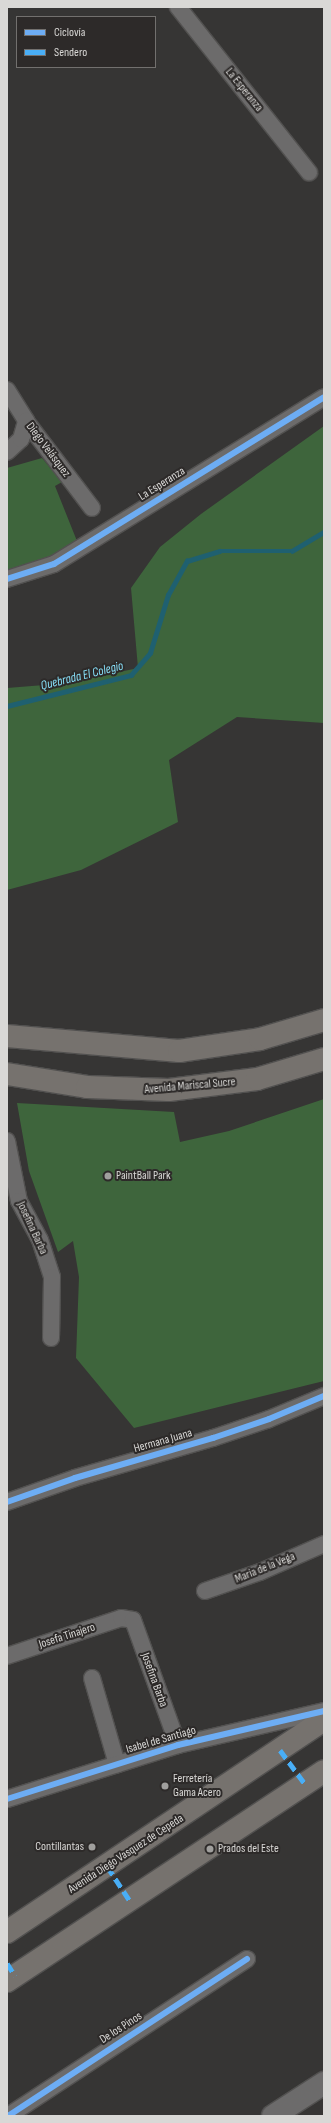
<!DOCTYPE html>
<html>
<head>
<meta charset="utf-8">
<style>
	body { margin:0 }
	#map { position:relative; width:331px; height:2123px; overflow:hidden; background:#363534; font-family:"Sofia Sans Condensed",sans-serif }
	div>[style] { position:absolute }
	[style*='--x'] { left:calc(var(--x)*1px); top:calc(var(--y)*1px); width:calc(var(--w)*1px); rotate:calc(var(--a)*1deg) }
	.green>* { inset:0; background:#3e653c }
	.stream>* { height:4.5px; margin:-2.25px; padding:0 2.25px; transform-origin:2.25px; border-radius:2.25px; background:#1f6070 }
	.roads { filter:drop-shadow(1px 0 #525150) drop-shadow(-1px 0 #525150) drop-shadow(0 1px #525150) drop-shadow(0 -1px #525150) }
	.street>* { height:16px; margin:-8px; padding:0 8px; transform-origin:8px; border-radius:8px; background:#6c6b6b }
	.secondary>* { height:22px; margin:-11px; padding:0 11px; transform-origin:11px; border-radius:11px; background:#6c6b6b }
	.primary>* { height:22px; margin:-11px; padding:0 11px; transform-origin:11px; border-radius:11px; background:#76726e }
	.quiet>* { height:5px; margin-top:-2.5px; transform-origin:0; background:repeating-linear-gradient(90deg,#49aef6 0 10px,transparent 0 15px) }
	.cycleway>* { height:6px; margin:-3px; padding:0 3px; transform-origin:3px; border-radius:3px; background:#6dadf4 }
	.dots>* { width:11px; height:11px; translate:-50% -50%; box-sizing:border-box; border:2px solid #2d2a29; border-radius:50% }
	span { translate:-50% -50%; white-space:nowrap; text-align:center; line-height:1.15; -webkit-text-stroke:4px #2d2a29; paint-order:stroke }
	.street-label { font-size:12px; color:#d9d8d6 }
	.poi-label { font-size:12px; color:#d9d8d6 }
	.left { translate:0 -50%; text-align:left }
	.right { translate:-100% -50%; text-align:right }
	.water-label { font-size:13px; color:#87dff8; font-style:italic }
	.frame { position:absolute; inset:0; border:8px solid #d9d8d6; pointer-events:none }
	.legend { position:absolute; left:16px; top:16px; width:140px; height:52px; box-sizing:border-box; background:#2d2a29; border:1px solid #72706e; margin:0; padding:5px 7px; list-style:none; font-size:12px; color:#d9d8d6 }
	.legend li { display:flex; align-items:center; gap:8px; height:20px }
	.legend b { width:20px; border:1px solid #72706e }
</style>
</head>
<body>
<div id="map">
	<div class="green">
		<i style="clip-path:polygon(324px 426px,324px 723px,237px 717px,169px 760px,178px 822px,81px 870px,7px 890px,7px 688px,69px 683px,138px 668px,131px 588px,160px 547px,201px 514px)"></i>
		<i style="clip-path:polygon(42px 458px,62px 482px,55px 486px,79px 546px,43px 562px,7px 572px,7px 468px)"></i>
		<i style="clip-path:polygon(324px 1099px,324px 1381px,134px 1428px,76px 1358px,79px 1277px,73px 1241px,58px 1252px,29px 1171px,17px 1103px,174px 1112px,180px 1142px,229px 1131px)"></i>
	</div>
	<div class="stream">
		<i style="--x:7;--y:706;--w:128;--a:-14"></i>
		<i style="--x:131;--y:675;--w:29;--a:-49"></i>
		<i style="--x:150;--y:653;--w:61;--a:-72.8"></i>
		<i style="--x:168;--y:595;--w:39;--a:-61"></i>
		<i style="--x:187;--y:561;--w:34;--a:-17"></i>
		<i style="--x:220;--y:551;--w:72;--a:0"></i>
		<i style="--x:292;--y:551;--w:37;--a:-31"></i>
	</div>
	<div class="roads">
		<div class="street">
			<i style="--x:178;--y:7;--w:211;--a:51.6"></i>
			<i style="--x:7;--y:390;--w:36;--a:58"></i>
			<i style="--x:26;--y:421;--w:109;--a:52.8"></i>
			<i style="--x:7;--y:452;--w:19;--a:-43"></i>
			<i style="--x:21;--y:439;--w:19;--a:-74"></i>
			<i style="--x:7;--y:579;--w:49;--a:-17.7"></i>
			<i style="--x:54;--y:564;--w:317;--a:-31.7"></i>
			<i style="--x:7;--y:1141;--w:61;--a:78.7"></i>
			<i style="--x:19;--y:1201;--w:44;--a:61.7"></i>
			<i style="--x:40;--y:1240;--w:39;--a:72"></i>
			<i style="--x:52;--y:1277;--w:61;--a:90.9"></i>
			<i style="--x:7;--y:1502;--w:72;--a:-19.4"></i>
			<i style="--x:75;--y:1478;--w:144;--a:-16.2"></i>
			<i style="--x:213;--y:1438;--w:59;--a:-18.7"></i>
			<i style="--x:269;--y:1419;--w:60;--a:-22.7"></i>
			<i style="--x:205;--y:1591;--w:58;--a:-19.1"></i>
			<i style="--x:260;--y:1572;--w:70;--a:-23.6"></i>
			<i style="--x:7;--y:1656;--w:120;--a:-18.4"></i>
			<i style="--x:121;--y:1618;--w:12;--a:9"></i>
			<i style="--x:133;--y:1620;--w:133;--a:70.2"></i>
			<i style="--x:92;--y:1678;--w:90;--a:73.8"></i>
			<i style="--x:7;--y:1799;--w:179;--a:-17.5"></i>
			<i style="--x:178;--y:1745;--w:150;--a:-13.1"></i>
			<i style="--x:8;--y:2116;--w:286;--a:-33.3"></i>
		</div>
		<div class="secondary">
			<i style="--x:273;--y:2116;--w:61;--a:-32.9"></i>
		</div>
		<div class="primary">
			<i style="--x:7;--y:1036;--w:173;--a:5"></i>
			<i style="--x:179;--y:1051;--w:82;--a:-8.4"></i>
			<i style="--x:260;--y:1039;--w:67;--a:-16.5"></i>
			<i style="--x:7;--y:1074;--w:81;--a:9.2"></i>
			<i style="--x:87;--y:1087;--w:82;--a:2.1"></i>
			<i style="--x:169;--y:1090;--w:89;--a:-7.1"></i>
			<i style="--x:257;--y:1079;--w:70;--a:-16.6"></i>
			<i style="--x:7;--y:1932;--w:381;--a:-33.8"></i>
			<i style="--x:7;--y:1981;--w:380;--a:-33.5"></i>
		</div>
	</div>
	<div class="quiet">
		<i style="--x:280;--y:1750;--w:42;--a:53.7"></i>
		<i style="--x:107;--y:1866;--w:42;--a:56.7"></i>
		<i style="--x:7;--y:1963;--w:15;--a:58"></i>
	</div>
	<div class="cycleway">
		<i style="--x:7;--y:579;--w:49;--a:-17.7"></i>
		<i style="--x:54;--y:564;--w:317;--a:-31.7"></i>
		<i style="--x:7;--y:1502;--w:72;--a:-19.4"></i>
		<i style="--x:75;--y:1478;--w:144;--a:-16.2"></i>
		<i style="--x:213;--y:1438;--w:59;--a:-18.7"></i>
		<i style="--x:269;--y:1419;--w:60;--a:-22.7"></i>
		<i style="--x:7;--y:1799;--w:179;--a:-17.5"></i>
		<i style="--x:178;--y:1745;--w:150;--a:-13.1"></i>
		<i style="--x:8;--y:2116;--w:286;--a:-33.3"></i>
	</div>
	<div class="dots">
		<i style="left:108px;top:1176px;background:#a09f9d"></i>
		<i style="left:165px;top:1786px;background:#a09f9d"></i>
		<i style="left:92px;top:1847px;background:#a09f9d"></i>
		<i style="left:210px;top:1849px;background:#a09f9d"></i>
	</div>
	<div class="street-label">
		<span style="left:244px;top:90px;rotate:51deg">La Esperanza</span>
		<span style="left:48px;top:450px;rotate:53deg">Diego Velásquez</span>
		<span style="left:162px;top:484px;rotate:-32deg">La Esperanza</span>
		<span style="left:190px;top:1086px;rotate:-5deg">Avenida Mariscal Sucre</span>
		<span style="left:32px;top:1228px;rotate:65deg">Josefina Barba</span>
		<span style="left:163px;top:1441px;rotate:-16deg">Hermana Juana</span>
		<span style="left:265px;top:1568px;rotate:-22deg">Maria de la Vega</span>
		<span style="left:67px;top:1636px;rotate:-18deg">Josefa Tinajero</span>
		<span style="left:154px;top:1680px;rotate:70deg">Josefina Barba</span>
		<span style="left:161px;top:1740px;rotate:-16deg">Isabel de Santiago</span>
		<span style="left:126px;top:1854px;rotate:-33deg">Avenida Diego Vasquez de Cepeda</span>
		<span style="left:121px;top:2028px;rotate:-33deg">De los Pinos</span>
	</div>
	<div class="poi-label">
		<span class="left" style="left:116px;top:1176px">PaintBall Park</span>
		<span class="left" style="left:173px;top:1786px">Ferretería<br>Gama Acero</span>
		<span class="right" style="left:84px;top:1847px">Contillantas</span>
		<span class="left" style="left:218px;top:1849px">Prados del Este</span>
	</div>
	<div class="water-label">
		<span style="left:82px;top:676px;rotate:-14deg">Quebrada El Colegio</span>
	</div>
	<div class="frame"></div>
	<ul class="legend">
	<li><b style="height:5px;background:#6dadf4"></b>Ciclovía</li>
	<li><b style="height:5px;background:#49aef6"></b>Sendero</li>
	</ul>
</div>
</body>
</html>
